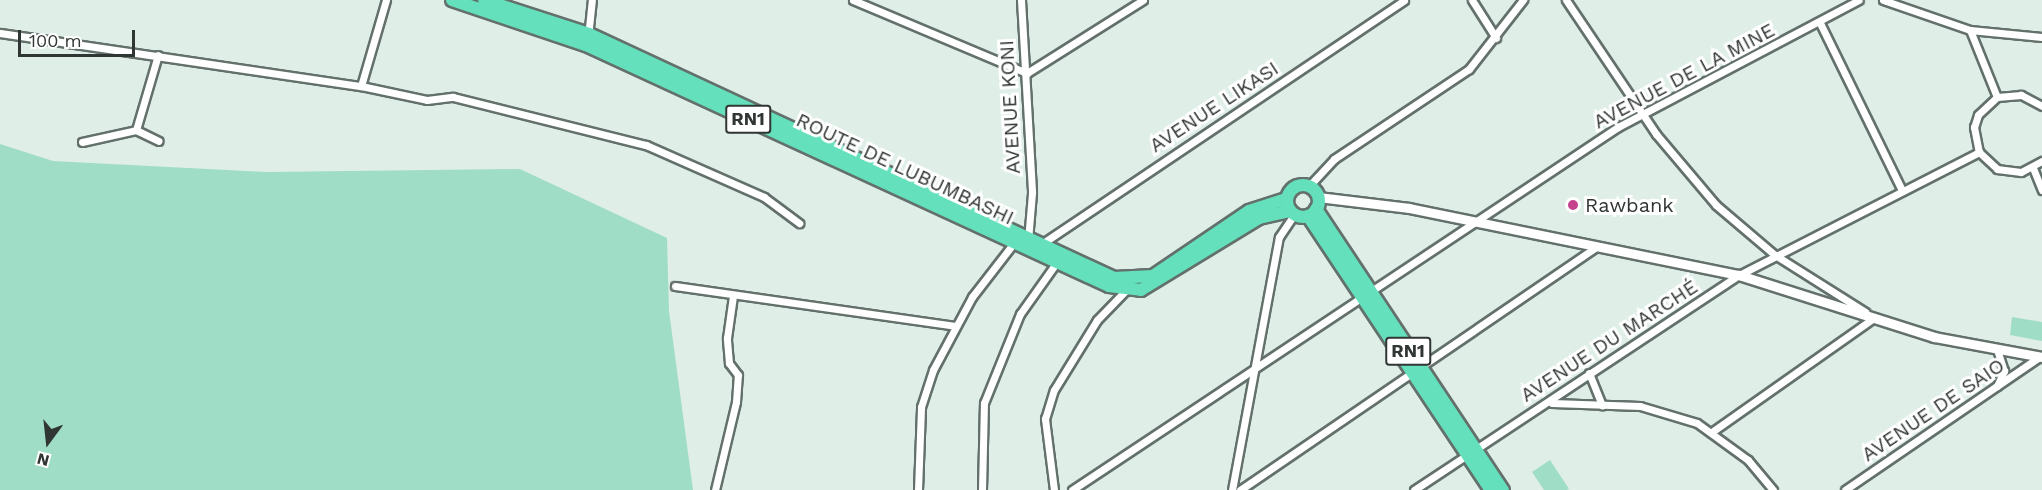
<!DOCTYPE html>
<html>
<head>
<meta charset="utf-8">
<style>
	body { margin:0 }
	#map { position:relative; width:2042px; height:490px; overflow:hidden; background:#dfefe8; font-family:"Work Sans",sans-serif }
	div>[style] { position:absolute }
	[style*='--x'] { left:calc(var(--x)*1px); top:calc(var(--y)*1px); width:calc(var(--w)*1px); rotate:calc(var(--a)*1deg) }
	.green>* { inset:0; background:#a0ddc6 }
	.roads { filter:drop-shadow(2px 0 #63706b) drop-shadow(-2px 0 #63706b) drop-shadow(0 2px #63706b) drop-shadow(0 -2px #63706b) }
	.minor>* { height:7px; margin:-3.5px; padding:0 3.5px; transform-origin:3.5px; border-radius:3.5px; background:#fff }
	.secondary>* { height:9px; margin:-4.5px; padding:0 4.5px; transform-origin:4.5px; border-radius:4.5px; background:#fff }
	.trunk>* { height:12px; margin:-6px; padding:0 6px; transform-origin:6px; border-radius:6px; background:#64e0bc }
	.trunk>.ring { margin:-6px; padding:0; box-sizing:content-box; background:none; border:12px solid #64e0bc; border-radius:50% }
	.dots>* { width:16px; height:16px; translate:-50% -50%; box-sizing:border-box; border:3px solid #fff; border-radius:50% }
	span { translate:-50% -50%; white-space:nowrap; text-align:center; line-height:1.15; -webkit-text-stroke:6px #fff; paint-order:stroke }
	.shield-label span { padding:2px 4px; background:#fff; border:2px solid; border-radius:4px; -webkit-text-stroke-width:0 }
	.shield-label { font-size:18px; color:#303633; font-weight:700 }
	.street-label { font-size:20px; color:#303633 }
	.poi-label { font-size:20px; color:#303633 }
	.left { translate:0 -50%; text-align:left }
	.north { position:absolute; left:18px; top:412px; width:60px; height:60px; -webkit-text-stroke:4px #fff; paint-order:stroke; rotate:195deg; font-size:16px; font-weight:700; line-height:24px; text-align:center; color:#303633 }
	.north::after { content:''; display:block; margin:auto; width:21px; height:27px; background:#303633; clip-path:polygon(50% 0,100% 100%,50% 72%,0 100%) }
	.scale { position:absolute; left:18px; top:30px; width:117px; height:27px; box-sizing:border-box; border:3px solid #303633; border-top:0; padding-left:8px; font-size:18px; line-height:21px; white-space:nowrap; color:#303633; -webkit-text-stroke:4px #fff; paint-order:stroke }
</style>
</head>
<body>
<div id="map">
	<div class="green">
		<i style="clip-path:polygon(0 144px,53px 161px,267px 172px,520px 169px,667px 238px,669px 311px,693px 490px,0 490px)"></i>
		<i style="clip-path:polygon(2012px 317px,2042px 322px,2042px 341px,2010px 335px)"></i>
		<i style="clip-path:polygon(1550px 460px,1569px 489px,1567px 490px,1544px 490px,1532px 472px)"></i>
	</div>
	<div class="roads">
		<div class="minor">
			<i style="--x:853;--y:0;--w:189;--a:22.8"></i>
			<i style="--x:1027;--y:73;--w:137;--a:-32.2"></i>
			<i style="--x:1021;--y:0;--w:193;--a:86.7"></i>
			<i style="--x:1032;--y:193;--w:48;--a:94.8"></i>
			<i style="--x:1472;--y:0;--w:45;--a:57.7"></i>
			<i style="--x:1566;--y:0;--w:161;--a:56.1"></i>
			<i style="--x:1656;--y:134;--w:93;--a:49.8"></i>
			<i style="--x:1716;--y:205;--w:77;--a:40.3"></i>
			<i style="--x:1775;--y:255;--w:107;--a:32.3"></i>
			<i style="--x:1883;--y:0;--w:92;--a:19"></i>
			<i style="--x:1970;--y:30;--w:72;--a:5.6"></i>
			<i style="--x:1820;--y:23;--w:184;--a:63.9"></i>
			<i style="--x:1970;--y:30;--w:72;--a:68.1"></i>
			<i style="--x:0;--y:33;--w:365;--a:8.4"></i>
			<i style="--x:361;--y:86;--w:90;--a:-73.8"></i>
			<i style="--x:588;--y:37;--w:37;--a:-84"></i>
			<i style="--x:361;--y:86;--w:67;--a:12"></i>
			<i style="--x:427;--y:100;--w:26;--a:-7"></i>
			<i style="--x:453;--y:97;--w:199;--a:14"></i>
			<i style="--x:646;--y:145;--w:129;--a:23.8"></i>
			<i style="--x:764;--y:197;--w:44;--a:36.6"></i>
			<i style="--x:2042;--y:106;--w:24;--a:-152"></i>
			<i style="--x:2021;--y:95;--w:24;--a:175"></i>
			<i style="--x:1997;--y:97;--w:26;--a:137"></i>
			<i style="--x:1978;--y:115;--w:13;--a:108"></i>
			<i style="--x:1974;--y:127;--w:25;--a:79"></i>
			<i style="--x:1979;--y:152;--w:25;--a:43"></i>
			<i style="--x:1997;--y:169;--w:24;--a:7"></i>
			<i style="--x:2021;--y:172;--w:24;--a:-28"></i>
			<i style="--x:136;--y:130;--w:25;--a:26"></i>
			<i style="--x:82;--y:142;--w:55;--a:-12.5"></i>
			<i style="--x:136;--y:130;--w:78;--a:-73.7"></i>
			<i style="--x:2033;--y:168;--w:24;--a:68"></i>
			<i style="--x:1309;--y:186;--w:37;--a:-47"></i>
			<i style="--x:1334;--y:159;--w:162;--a:-33.7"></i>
			<i style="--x:1469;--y:69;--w:88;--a:-52"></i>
			<i style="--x:1043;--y:243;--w:435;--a:-33.9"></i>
			<i style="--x:675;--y:286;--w:283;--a:8.1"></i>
			<i style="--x:1589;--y:373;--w:35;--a:68"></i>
			<i style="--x:1997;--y:386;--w:17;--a:-65"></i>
			<i style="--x:2004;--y:371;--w:20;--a:-108"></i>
			<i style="--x:1552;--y:403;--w:88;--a:2"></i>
			<i style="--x:1640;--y:406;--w:59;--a:16.6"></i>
			<i style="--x:1697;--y:423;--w:63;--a:36"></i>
			<i style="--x:1748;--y:460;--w:39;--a:50"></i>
			<i style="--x:1713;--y:431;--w:197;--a:-35.1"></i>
			<i style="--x:715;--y:490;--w:90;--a:-76.6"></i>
			<i style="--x:736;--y:402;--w:27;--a:-86"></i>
			<i style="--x:738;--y:375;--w:15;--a:-127"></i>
			<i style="--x:729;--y:363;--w:25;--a:-95"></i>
			<i style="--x:727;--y:338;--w:42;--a:-81.9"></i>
			<i style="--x:918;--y:490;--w:83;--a:-87.9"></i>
			<i style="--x:921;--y:407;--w:39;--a:-72"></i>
			<i style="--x:933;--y:370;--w:83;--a:-61.9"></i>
			<i style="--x:972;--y:297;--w:72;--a:-52.3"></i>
			<i style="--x:982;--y:490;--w:87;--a:-88.7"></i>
			<i style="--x:984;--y:403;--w:96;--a:-68"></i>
			<i style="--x:1020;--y:314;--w:64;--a:-54.6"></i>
			<i style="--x:1054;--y:490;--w:72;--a:-97.2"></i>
			<i style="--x:1045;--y:419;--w:30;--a:-73"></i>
			<i style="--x:1054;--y:390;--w:82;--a:-58.4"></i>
			<i style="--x:1097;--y:320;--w:47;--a:-45.9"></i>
			<i style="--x:1072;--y:490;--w:656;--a:-33.62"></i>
			<i style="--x:1618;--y:127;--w:272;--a:-27.8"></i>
			<i style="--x:1232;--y:490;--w:257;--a:-79.5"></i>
			<i style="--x:1279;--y:237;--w:27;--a:-56"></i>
			<i style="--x:1240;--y:490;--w:430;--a:-34.3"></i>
			<i style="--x:1414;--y:490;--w:390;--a:-33.5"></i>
			<i style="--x:1739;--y:275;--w:270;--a:-27.1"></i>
			<i style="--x:1845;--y:490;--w:235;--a:-34.4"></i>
		</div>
		<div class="secondary">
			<i style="--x:1318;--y:197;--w:92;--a:6.9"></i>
			<i style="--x:1409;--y:208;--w:337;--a:11.5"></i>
			<i style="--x:1739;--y:275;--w:205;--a:17.6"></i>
			<i style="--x:1934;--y:337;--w:110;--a:10.5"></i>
		</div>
		<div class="trunk">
			<i style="--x:452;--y:0;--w:141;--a:18.6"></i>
			<i style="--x:586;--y:45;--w:576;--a:24.74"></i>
			<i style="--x:1109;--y:286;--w:32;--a:7"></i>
			<i style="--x:1141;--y:290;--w:138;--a:-31.4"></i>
			<i style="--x:1259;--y:218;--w:32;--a:-13"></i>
			<i style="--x:484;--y:0;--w:110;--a:17.9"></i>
			<i style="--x:589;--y:34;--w:579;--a:24.93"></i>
			<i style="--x:1114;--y:278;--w:39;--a:-3"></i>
			<i style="--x:1153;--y:276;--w:116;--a:-34.1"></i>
			<i style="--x:1249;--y:211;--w:40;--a:-18"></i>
			<i class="ring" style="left:1287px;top:185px;width:20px;height:20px"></i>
			<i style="--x:1316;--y:209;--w:338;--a:56.4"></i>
			<i style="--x:1308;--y:216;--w:329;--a:56.3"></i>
		</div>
	</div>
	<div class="dots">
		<i style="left:1573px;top:205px;background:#c4438c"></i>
	</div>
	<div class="shield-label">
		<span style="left:748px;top:119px">RN1</span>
		<span style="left:1408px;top:351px">RN1</span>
	</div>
	<div class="street-label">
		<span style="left:1684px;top:76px;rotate:-28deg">AVENUE DE LA MINE</span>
		<span style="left:1010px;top:107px;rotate:-93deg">AVENUE KONI</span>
		<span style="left:1214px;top:107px;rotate:-33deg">AVENUE LIKASI</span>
		<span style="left:905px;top:169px;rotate:25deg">ROUTE DE LUBUMBASHI</span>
		<span style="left:1609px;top:341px;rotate:-33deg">AVENUE DU MARCHÉ</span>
		<span style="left:1933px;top:410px;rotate:-34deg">AVENUE DE SAIO</span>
	</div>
	<div class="poi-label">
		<span class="left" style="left:1585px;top:205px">Rawbank</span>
	</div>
	<div class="north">N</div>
	<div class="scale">100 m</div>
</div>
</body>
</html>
